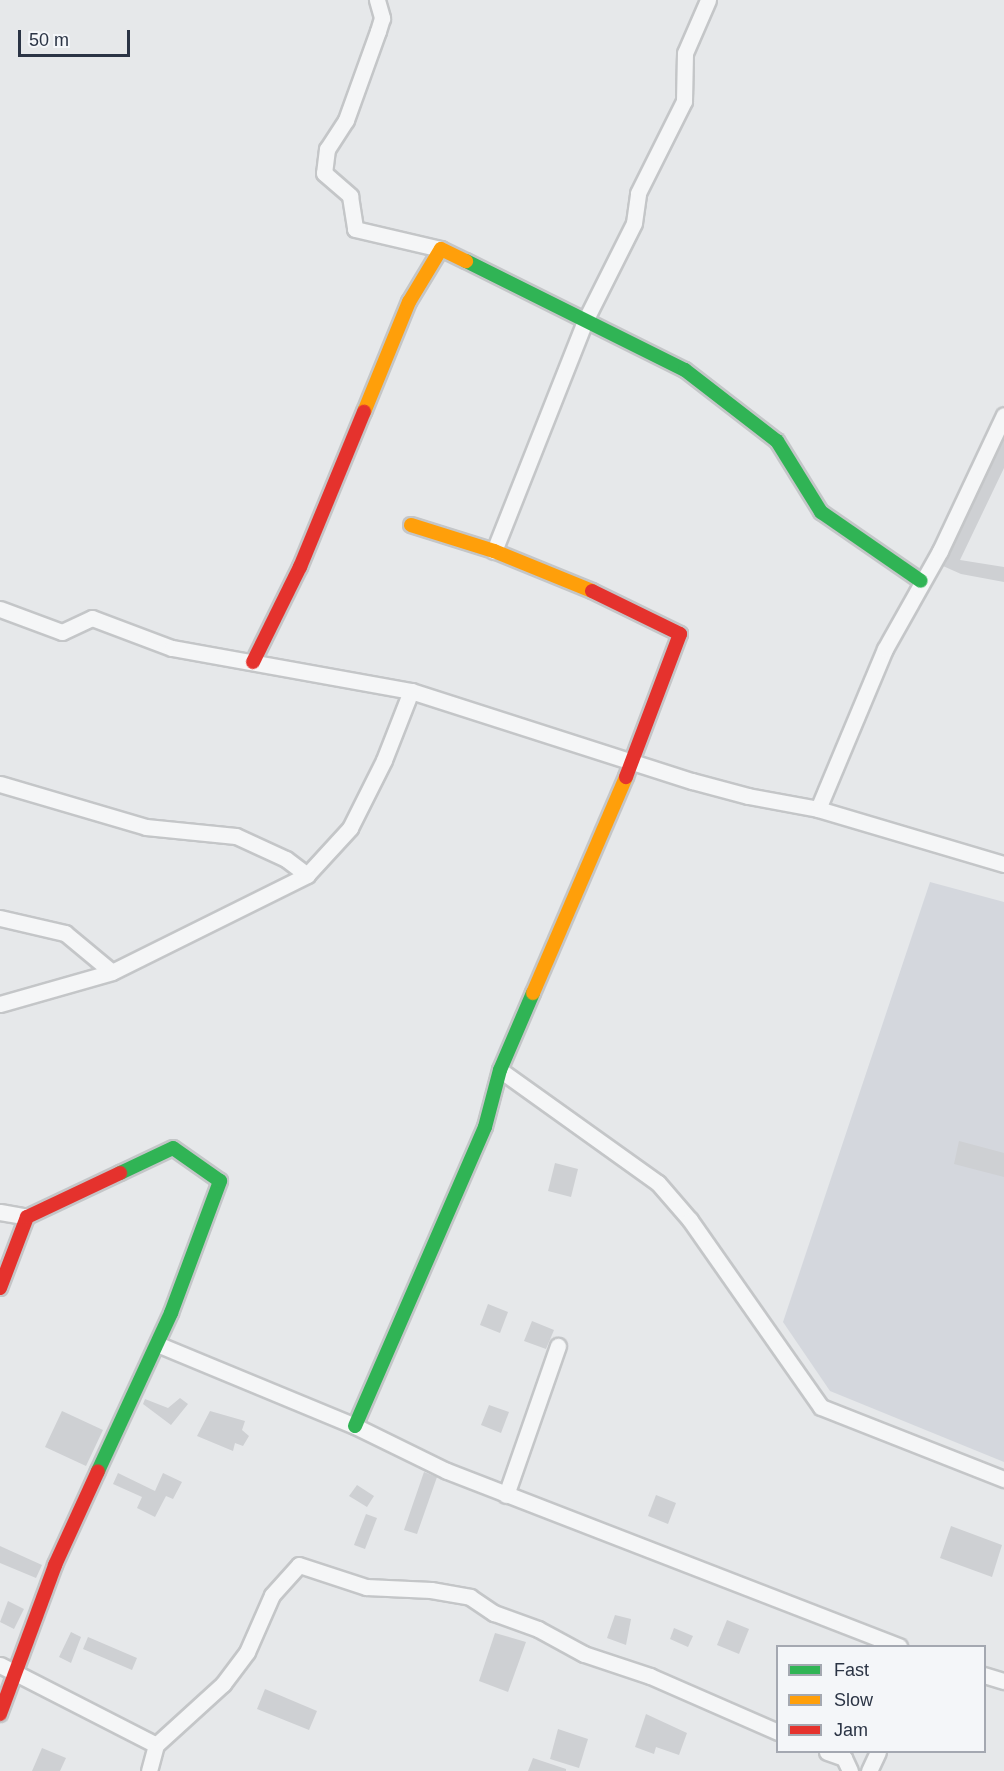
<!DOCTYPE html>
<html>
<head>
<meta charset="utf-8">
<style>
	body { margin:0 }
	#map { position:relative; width:1004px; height:1771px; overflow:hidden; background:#e6e8ea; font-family:Arial,sans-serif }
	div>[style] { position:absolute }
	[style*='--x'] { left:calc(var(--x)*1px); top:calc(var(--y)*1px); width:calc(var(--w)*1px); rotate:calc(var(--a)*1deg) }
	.built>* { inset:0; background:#d4d7dd }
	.building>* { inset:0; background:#ced0d3 }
	.roads { filter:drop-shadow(2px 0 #c4c6c8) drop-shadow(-2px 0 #c4c6c8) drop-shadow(0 2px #c4c6c8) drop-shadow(0 -2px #c4c6c8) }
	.street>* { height:15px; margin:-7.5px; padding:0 7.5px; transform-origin:7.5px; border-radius:7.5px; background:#f5f6f7 }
	.fast>* { height:14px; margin:-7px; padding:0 7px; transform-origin:7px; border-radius:7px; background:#30b455 }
	.slow>* { height:14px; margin:-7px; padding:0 7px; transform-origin:7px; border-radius:7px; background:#ff9f0a }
	.jam>* { height:14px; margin:-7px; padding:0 7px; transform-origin:7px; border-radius:7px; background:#e5322d }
	span { translate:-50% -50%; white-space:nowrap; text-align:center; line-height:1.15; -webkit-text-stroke:6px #f4f6f9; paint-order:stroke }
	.legend { position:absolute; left:776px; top:1645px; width:210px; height:108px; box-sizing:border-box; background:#f4f6f9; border:2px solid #a4a8b1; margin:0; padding:8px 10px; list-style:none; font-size:18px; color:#2b3445 }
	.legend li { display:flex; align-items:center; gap:12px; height:30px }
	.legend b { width:30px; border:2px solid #a4a8b1 }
	.scale { position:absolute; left:18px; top:30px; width:112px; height:27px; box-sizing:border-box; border:3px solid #2b3445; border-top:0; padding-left:8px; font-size:18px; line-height:21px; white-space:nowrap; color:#2b3445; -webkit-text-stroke:4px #f4f6f9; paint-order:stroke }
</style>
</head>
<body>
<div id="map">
	<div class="built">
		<i style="clip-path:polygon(930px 882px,1004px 902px,1004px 1462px,830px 1391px,783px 1322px)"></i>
	</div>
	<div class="building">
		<i style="clip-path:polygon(1004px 438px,1004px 468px,960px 560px,1004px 567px,1004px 582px,961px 574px,943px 566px)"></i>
		<i style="clip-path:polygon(959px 1141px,1004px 1153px,1004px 1177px,954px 1164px)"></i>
		<i style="clip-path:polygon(555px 1163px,578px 1169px,571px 1197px,548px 1191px)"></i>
		<i style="clip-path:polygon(488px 1304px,508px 1312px,500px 1333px,480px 1325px)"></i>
		<i style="clip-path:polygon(532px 1321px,554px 1330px,546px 1349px,524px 1341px)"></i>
		<i style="clip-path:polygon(180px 1398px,188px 1404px,171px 1425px,143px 1404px,145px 1399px,168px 1408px)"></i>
		<i style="clip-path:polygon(489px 1405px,509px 1412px,501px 1433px,481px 1425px)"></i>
		<i style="clip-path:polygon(62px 1411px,103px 1430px,86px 1466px,45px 1447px)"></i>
		<i style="clip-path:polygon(210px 1411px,245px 1421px,242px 1430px,249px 1436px,243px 1446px,235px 1443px,233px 1451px,197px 1436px)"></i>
		<i style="clip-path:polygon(424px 1472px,437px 1477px,417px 1534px,404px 1530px)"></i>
		<i style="clip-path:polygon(118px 1473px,155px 1491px,163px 1473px,182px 1482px,173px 1499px,166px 1496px,155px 1517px,137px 1508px,142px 1497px,113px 1484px)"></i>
		<i style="clip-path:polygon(357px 1485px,374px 1496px,367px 1507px,349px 1496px)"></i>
		<i style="clip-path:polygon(656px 1495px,676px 1503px,668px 1524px,648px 1516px)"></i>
		<i style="clip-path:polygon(366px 1514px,377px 1518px,365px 1549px,354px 1545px)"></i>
		<i style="clip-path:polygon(951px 1526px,1002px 1545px,992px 1577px,940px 1558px)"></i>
		<i style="clip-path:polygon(0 1546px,42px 1565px,36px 1578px,0 1563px)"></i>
		<i style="clip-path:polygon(8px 1601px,24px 1609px,14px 1629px,0 1622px)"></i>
		<i style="clip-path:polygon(615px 1615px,631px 1619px,626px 1645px,607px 1638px)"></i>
		<i style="clip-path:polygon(727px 1620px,749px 1629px,739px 1654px,717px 1645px)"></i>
		<i style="clip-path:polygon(674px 1628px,693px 1636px,688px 1647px,670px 1639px)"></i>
		<i style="clip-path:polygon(71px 1632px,81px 1637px,71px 1663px,59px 1657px)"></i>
		<i style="clip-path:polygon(495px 1633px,526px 1642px,508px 1692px,479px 1681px)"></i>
		<i style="clip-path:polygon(88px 1637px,137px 1658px,132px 1670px,83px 1649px)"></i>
		<i style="clip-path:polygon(265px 1689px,317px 1711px,309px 1730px,257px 1709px)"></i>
		<i style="clip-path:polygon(646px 1714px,687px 1733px,679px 1755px,656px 1747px,654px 1754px,635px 1747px)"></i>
		<i style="clip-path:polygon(558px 1729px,588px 1739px,579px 1768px,550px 1759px)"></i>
		<i style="clip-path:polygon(42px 1748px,66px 1758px,60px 1771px,32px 1771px)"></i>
		<i style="clip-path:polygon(533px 1758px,566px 1769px,566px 1771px,528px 1771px)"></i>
	</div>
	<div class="roads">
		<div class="street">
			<i style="--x:377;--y:0;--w:19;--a:74"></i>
			<i style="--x:382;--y:18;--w:14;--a:107"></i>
			<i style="--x:378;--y:31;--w:95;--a:109.8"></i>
			<i style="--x:346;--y:120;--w:35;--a:123"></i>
			<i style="--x:327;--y:149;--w:24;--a:97"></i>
			<i style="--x:324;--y:173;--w:35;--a:41"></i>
			<i style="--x:350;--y:196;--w:33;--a:81"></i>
			<i style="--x:355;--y:229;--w:88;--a:13.1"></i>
			<i style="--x:494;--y:551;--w:250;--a:-68.4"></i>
			<i style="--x:586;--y:319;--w:107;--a:-63.4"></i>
			<i style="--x:634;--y:223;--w:30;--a:-82"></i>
			<i style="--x:638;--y:193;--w:103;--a:-63.4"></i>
			<i style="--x:684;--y:101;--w:48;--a:-88.8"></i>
			<i style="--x:685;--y:53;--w:58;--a:-66.5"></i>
			<i style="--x:0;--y:609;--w:66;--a:20.4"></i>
			<i style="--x:62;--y:632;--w:33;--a:-25"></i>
			<i style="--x:92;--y:618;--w:85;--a:20.6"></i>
			<i style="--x:172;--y:648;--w:243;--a:10.2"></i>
			<i style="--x:411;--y:691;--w:295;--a:17.8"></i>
			<i style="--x:692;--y:781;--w:58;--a:15"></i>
			<i style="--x:748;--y:796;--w:71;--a:10.5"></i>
			<i style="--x:818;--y:809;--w:194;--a:16.5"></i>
			<i style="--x:0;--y:784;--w:152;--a:16.4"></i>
			<i style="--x:146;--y:827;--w:90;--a:5.7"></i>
			<i style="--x:236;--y:836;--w:55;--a:24.7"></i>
			<i style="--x:286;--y:859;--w:26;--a:37"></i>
			<i style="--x:818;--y:809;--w:173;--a:-67.3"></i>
			<i style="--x:885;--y:649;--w:112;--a:-60.7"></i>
			<i style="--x:940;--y:551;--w:150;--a:-64.8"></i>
			<i style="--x:0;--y:918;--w:67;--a:13"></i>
			<i style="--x:65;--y:933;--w:61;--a:39.7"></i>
			<i style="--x:0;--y:1004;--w:116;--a:-15.9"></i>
			<i style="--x:112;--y:972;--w:218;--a:-26.4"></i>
			<i style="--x:307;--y:875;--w:64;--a:-47.5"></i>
			<i style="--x:350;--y:828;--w:76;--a:-63.4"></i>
			<i style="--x:384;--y:760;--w:74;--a:-68.6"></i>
			<i style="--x:500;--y:1070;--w:194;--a:35.6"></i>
			<i style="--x:658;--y:1183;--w:49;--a:49.1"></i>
			<i style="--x:690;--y:1220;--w:228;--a:55"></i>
			<i style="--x:821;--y:1407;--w:197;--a:21.5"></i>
			<i style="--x:0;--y:1212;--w:27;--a:10"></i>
			<i style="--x:157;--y:1344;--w:214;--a:22.5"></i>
			<i style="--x:355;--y:1426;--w:102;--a:26.1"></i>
			<i style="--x:447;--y:1471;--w:485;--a:21.2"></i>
			<i style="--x:506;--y:1495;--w:158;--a:-70.8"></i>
			<i style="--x:0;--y:1665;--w:175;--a:27.1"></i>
			<i style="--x:984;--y:1675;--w:21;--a:17"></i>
			<i style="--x:827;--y:1752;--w:18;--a:19"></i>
			<i style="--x:844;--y:1758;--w:14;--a:65"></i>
			<i style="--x:149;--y:1771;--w:27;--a:-75"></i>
			<i style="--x:156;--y:1745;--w:91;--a:-42.3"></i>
			<i style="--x:223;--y:1684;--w:40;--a:-53"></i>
			<i style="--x:247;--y:1652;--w:62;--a:-66.3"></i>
			<i style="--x:272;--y:1595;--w:40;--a:-48"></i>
			<i style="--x:299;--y:1565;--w:71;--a:18.2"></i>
			<i style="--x:366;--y:1587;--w:65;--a:2.6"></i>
			<i style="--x:431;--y:1590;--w:40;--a:10"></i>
			<i style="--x:470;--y:1597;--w:29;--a:34"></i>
			<i style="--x:494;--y:1613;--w:47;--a:20"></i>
			<i style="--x:538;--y:1629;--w:52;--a:28.5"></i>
			<i style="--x:584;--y:1654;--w:70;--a:18.4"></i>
			<i style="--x:650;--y:1676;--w:140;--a:23.6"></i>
			<i style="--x:869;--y:1771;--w:21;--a:-65"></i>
		</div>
		<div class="fast">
			<i style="--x:466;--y:261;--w:245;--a:26.5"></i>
			<i style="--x:685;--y:370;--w:116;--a:37.7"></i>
			<i style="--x:777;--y:441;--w:84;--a:58.2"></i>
			<i style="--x:821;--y:512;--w:121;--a:34.6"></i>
			<i style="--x:355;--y:1426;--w:326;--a:-66.5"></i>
			<i style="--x:485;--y:1127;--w:59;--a:-75.3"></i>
			<i style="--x:500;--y:1070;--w:84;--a:-66.8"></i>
			<i style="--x:98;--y:1471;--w:174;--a:-65.2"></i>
			<i style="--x:171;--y:1313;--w:141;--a:-69.6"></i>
			<i style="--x:220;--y:1181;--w:57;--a:-144.9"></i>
			<i style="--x:173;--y:1148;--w:59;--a:154.7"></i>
		</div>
		<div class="slow">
			<i style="--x:364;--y:412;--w:119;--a:-67.8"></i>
			<i style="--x:409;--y:302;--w:62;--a:-58.9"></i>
			<i style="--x:441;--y:249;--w:28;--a:26"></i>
			<i style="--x:411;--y:525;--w:87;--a:17.4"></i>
			<i style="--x:494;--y:551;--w:106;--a:22.2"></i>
			<i style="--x:533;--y:993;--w:235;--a:-66.7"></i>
		</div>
		<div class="jam">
			<i style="--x:592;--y:591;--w:98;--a:26"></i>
			<i style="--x:680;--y:634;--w:153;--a:110.7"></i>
			<i style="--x:253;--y:662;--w:106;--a:-63.7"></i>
			<i style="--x:300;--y:567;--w:168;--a:-67.6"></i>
			<i style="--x:0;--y:1288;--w:76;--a:-69.2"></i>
			<i style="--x:27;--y:1217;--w:103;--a:-25.3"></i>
			<i style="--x:0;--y:1714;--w:159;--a:-69.7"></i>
			<i style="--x:55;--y:1565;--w:103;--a:-65.4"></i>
		</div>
	</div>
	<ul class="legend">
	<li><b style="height:8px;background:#30b455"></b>Fast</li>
	<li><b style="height:8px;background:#ff9f0a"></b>Slow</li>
	<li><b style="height:8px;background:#e5322d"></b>Jam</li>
	</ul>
	<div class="scale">50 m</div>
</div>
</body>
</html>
